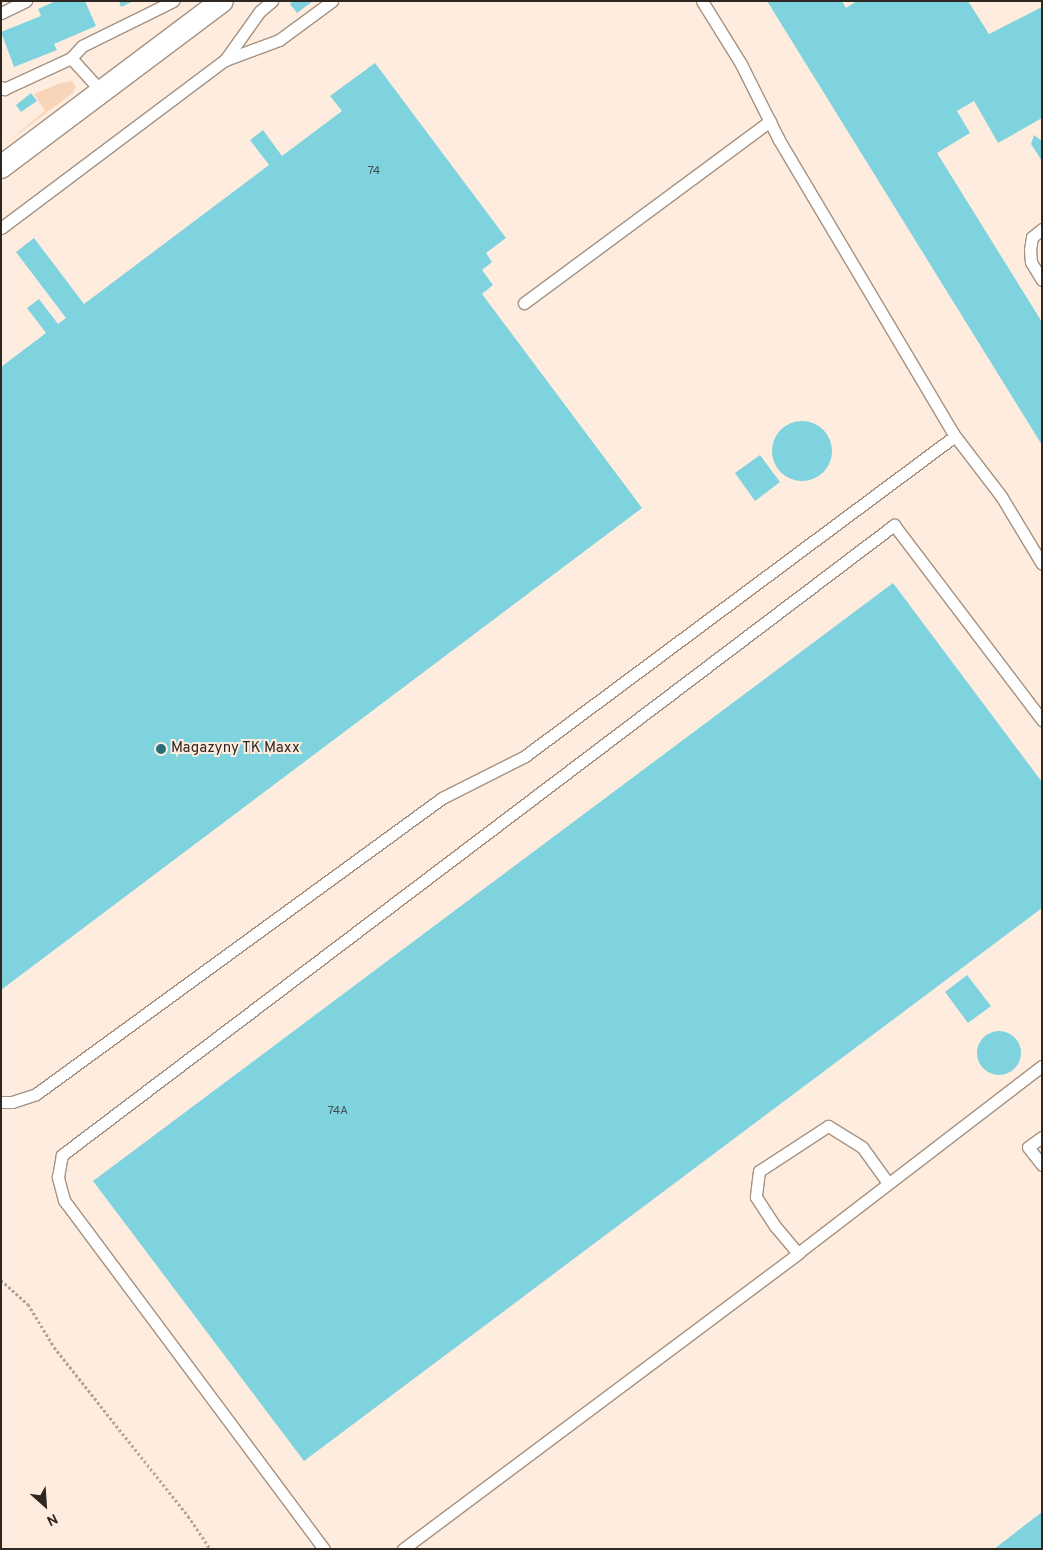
<!DOCTYPE html>
<html>
<head>
<meta charset="utf-8">
<style>
	body { margin:0 }
	#map { position:relative; width:1043px; height:1550px; overflow:hidden; background:#feeddf; font-family:Overpass,sans-serif }
	div>[style] { position:absolute }
	[style*='--x'] { left:calc(var(--x)*1px); top:calc(var(--y)*1px); width:calc(var(--w)*1px); rotate:calc(var(--a)*1deg) }
	.green>* { inset:0; background:#f8d5b9 }
	.building>* { inset:0; background:#7fd3de }
	.round { border-radius:50% }
	.path>* { height:3px; margin-top:-1.5px; transform-origin:0; background:repeating-linear-gradient(90deg,#b2a499 0 2.5px,transparent 0 5px) }
	.roads { filter:drop-shadow(1px 0 #a59282) drop-shadow(-1px 0 #a59282) drop-shadow(0 1px #a59282) drop-shadow(0 -1px #a59282) }
	.lane>* { height:11px; margin:-5.5px; padding:0 5.5px; transform-origin:5.5px; border-radius:5.5px; background:#fff }
	.street>* { height:22px; margin:-11px; padding:0 11px; transform-origin:11px; border-radius:11px; background:#fff }
	.dots>* { width:14px; height:14px; translate:-50% -50%; box-sizing:border-box; border:2px solid #feeddf; border-radius:50% }
	span { translate:-50% -50%; white-space:nowrap; text-align:center; line-height:1.15; -webkit-text-stroke:4px #feeddf; paint-order:stroke }
	.number-label { font-size:12px; color:#425150 }
	.number-label span { -webkit-text-stroke-width:0 }
	.poi-label { font-size:15px; color:#2e2620 }
	.left { translate:0 -50%; text-align:left }
	.frame { position:absolute; inset:0; border:2px solid #2e2620; pointer-events:none }
	.north { position:absolute; left:20px; top:1480px; width:50px; height:50px; -webkit-text-stroke:4px #feeddf; paint-order:stroke; rotate:154deg; font-size:14px; font-weight:700; line-height:20px; text-align:center; color:#2e2620 }
	.north::after { content:''; display:block; margin:auto; width:18px; height:22px; background:#2e2620; clip-path:polygon(50% 0,100% 100%,50% 72%,0 100%) }
</style>
</head>
<body>
<div id="map">
	<div class="green">
		<i style="clip-path:polygon(72px 81px,76px 87px,73px 93px,1px 147px,45px 111px,34px 94px,60px 83px)"></i>
	</div>
	<div class="building">
		<i style="clip-path:polygon(56px 1px,85px 1px,96px 26px,54px 44px,57px 50px,14px 67px,1px 32px,41px 16px,38px 9px)"></i>
		<i style="clip-path:polygon(119px 1px,134px 1px,121px 7px)"></i>
		<i style="clip-path:polygon(293px 1px,313px 1px,297px 13px,290px 4px)"></i>
		<i style="clip-path:polygon(767px 1px,842px 1px,846px 8px,857px 1px,968px 1px,989px 34px,1042px 7px,1042px 118px,998px 143px,974px 101px,957px 111px,970px 133px,937px 153px,1042px 322px,1042px 445px)"></i>
		<i style="clip-path:polygon(375px 63px,506px 238px,486px 253px,492px 262px,482px 270px,493px 285px,482px 294px,642px 508px,1px 990px,1px 367px,46px 333px,27px 308px,39px 299px,58px 324px,66px 318px,16px 252px,34px 238px,84px 304px,269px 165px,250px 140px,263px 130px,282px 156px,342px 111px,330px 96px)"></i>
		<i style="clip-path:polygon(31px 93px,37px 101px,21px 112px,16px 105px)"></i>
		<i style="clip-path:polygon(1034px 135px,1042px 141px,1042px 161px,1031px 144px)"></i>
		<i class="round" style="left:772px;top:421px;width:60px;height:60px"></i>
		<i style="clip-path:polygon(760px 455px,780px 482px,755px 501px,735px 473px)"></i>
		<i style="clip-path:polygon(893px 583px,1042px 782px,1042px 908px,304px 1461px,93px 1181px)"></i>
		<i style="clip-path:polygon(967px 975px,991px 1006px,968px 1023px,945px 992px)"></i>
		<i class="round" style="left:977px;top:1031px;width:44px;height:44px"></i>
		<i style="clip-path:polygon(1042px 1512px,1042px 1549px,994px 1549px)"></i>
	</div>
	<div class="path">
		<i style="--x:1;--y:1280;--w:36;--a:42"></i>
		<i style="--x:28;--y:1304;--w:50;--a:58.8"></i>
		<i style="--x:54;--y:1347;--w:216;--a:51.6"></i>
		<i style="--x:188;--y:1516;--w:40;--a:56"></i>
	</div>
	<div class="roads">
		<div class="lane">
			<i style="--x:702;--y:1;--w:74;--a:58.2"></i>
			<i style="--x:741;--y:64;--w:85;--a:63.4"></i>
			<i style="--x:779;--y:140;--w:344;--a:59.3"></i>
			<i style="--x:955;--y:436;--w:76;--a:52.5"></i>
			<i style="--x:1001;--y:496;--w:79;--a:58.9"></i>
			<i style="--x:1;--y:13;--w:28;--a:-26"></i>
			<i style="--x:71;--y:58;--w:16;--a:-47"></i>
			<i style="--x:82;--y:46;--w:102;--a:-26.3"></i>
			<i style="--x:225;--y:60;--w:60;--a:-54.5"></i>
			<i style="--x:260;--y:11;--w:16;--a:-40"></i>
			<i style="--x:1;--y:87;--w:4;--a:34"></i>
			<i style="--x:4;--y:89;--w:74;--a:-24.8"></i>
			<i style="--x:71;--y:58;--w:45;--a:47.7"></i>
			<i style="--x:1;--y:228;--w:280;--a:-36.9"></i>
			<i style="--x:225;--y:60;--w:58;--a:-20.3"></i>
			<i style="--x:279;--y:40;--w:66;--a:-36.3"></i>
			<i style="--x:1042;--y:229;--w:13;--a:141"></i>
			<i style="--x:1032;--y:237;--w:12;--a:99"></i>
			<i style="--x:1030;--y:249;--w:13;--a:86"></i>
			<i style="--x:1031;--y:262;--w:21;--a:59"></i>
			<i style="--x:524;--y:303;--w:306;--a:-36.5"></i>
			<i style="--x:1;--y:1102;--w:11;--a:0"></i>
			<i style="--x:12;--y:1102;--w:25;--a:-18"></i>
			<i style="--x:36;--y:1094;--w:502;--a:-36.09"></i>
			<i style="--x:442;--y:798;--w:93;--a:-26.8"></i>
			<i style="--x:525;--y:756;--w:536;--a:-36.66"></i>
			<i style="--x:1042;--y:1137;--w:17;--a:144"></i>
			<i style="--x:1028;--y:1147;--w:23;--a:52"></i>
			<i style="--x:888;--y:1183;--w:44;--a:-125.8"></i>
			<i style="--x:862;--y:1147;--w:40;--a:-148"></i>
			<i style="--x:828;--y:1126;--w:82;--a:146.9"></i>
			<i style="--x:759;--y:1171;--w:26;--a:97"></i>
			<i style="--x:756;--y:1197;--w:35;--a:57"></i>
			<i style="--x:775;--y:1226;--w:35;--a:50"></i>
			<i style="--x:798;--y:1253;--w:307;--a:-37.5"></i>
			<i style="--x:324;--y:1549;--w:435;--a:-126.7"></i>
			<i style="--x:64;--y:1200;--w:24;--a:-105"></i>
			<i style="--x:58;--y:1177;--w:22;--a:-80"></i>
			<i style="--x:62;--y:1155;--w:1044;--a:-37.13"></i>
			<i style="--x:894;--y:525;--w:245;--a:52.8"></i>
			<i style="--x:403;--y:1549;--w:494;--a:-36.8"></i>
		</div>
		<div class="street">
			<i style="--x:1;--y:167;--w:276;--a:-36.9"></i>
		</div>
	</div>
	<div class="dots">
		<i style="left:161px;top:749px;background:#266f78"></i>
	</div>
	<div class="number-label">
		<span style="left:374px;top:172px">74</span>
		<span style="left:338px;top:1112px">74A</span>
	</div>
	<div class="poi-label">
		<span class="left" style="left:171px;top:749px">Magazyny TK Maxx</span>
	</div>
	<div class="frame"></div>
	<div class="north">N</div>
</div>
</body>
</html>
